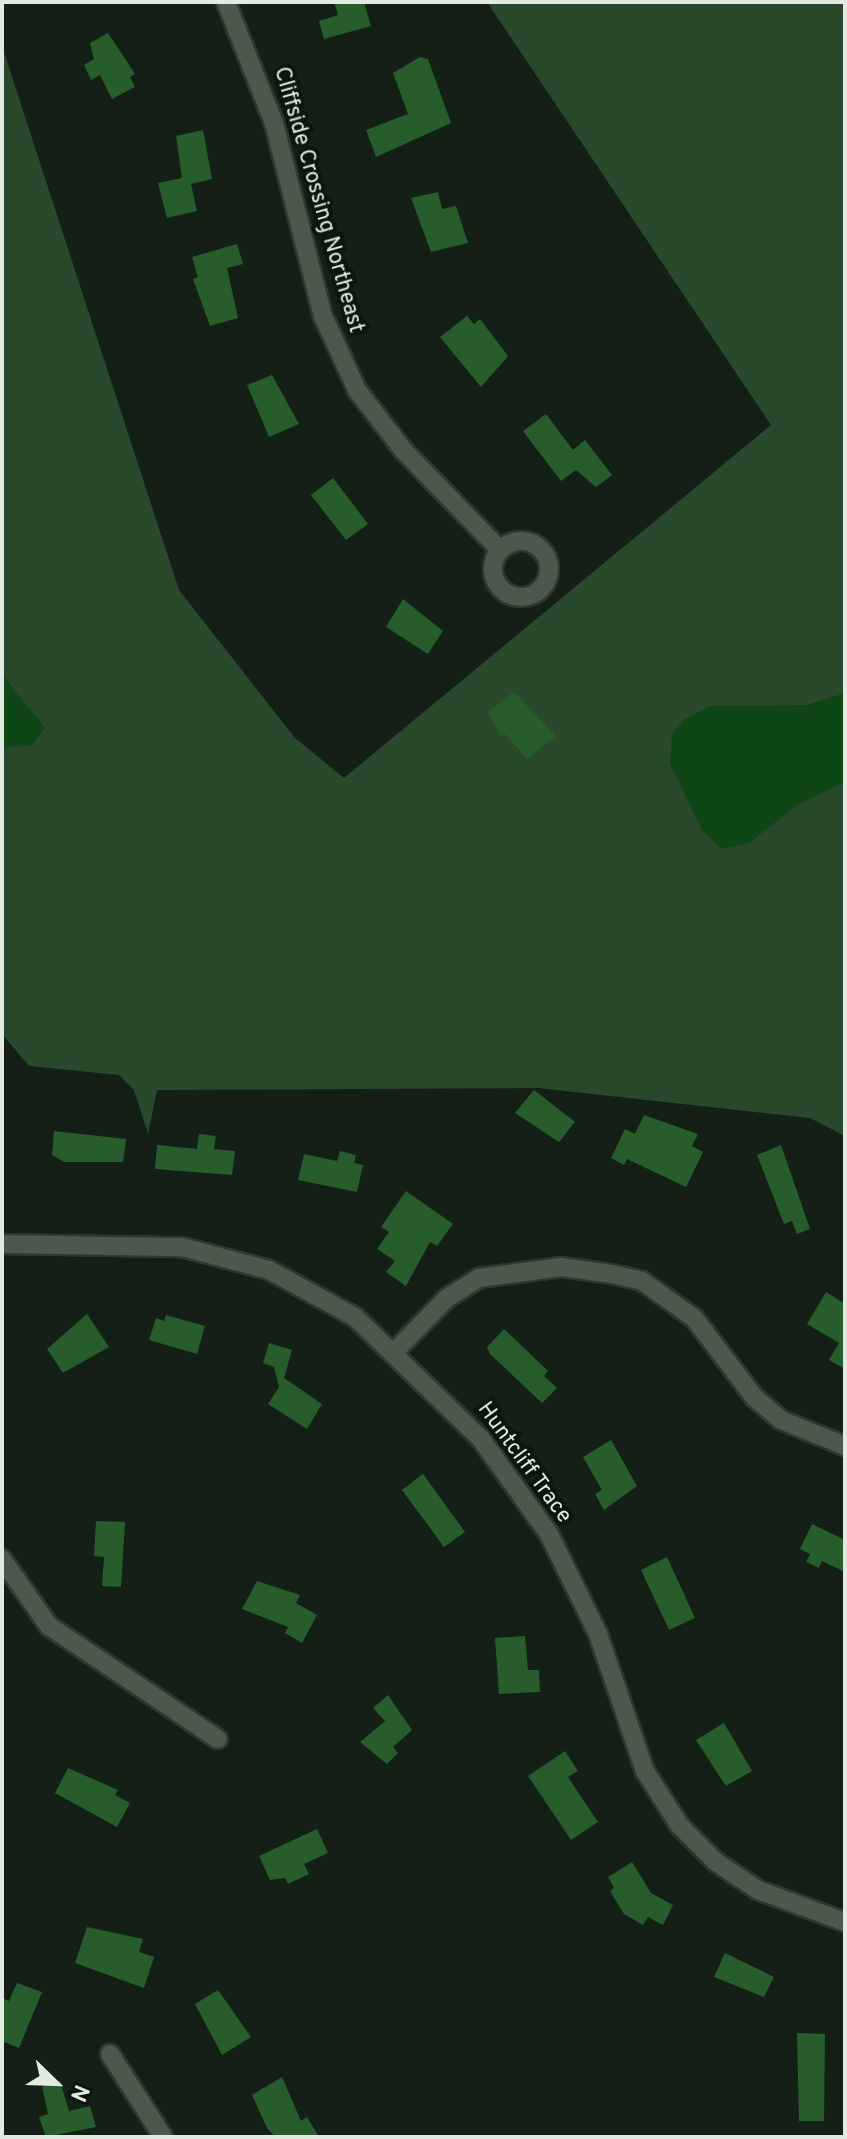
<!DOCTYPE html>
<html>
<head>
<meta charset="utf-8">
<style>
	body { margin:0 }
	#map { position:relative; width:847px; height:2139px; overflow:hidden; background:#142015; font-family:Overpass,sans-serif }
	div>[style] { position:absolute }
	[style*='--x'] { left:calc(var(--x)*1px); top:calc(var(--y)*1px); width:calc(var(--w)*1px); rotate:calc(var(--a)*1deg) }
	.green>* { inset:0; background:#2a492c }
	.water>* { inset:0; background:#0e4618 }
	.building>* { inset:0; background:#275c2d }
	.roads { filter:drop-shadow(2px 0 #2f3730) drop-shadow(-2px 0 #2f3730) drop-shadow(0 2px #2f3730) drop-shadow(0 -2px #2f3730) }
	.minor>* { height:18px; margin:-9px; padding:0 9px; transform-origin:9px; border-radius:9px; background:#4b594c }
	.minor>.ring { margin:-9px; padding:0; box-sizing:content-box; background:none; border:18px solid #4b594c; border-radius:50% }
	span { translate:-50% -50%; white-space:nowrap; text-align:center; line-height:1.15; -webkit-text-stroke:8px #0b170c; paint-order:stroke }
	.street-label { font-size:22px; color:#e2eae2 }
	.frame { position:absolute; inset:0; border:4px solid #e2eae2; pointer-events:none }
	.north { position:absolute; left:16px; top:2043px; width:80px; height:80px; -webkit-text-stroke:6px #0b170c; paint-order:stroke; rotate:113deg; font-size:22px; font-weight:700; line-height:32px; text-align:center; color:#e2eae2 }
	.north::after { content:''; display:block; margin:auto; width:28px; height:36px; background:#e2eae2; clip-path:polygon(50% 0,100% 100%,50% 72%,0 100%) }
</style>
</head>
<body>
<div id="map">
	<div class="green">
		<i style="clip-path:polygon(487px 2px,845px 2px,845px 1136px,810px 1118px,538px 1088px,157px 1090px,148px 1134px,134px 1090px,119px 1075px,29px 1066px,2px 1034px,2px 46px,179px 590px,295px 738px,344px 778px,771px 425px)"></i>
	</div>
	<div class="water">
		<i style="clip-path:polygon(2px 674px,45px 728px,31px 746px,2px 747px)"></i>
		<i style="clip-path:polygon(845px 693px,845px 782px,799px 804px,749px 843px,721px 849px,702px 830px,670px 764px,672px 734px,683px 720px,710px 706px,806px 705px)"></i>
	</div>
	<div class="building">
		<i style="clip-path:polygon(334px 2px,364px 2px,371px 26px,324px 39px,319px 21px,338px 15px)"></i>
		<i style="clip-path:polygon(108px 33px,135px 74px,130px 77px,135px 87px,112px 99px,100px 75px,91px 80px,84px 65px,94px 59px,90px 43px)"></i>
		<i style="clip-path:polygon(420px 57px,428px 59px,451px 123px,376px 157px,366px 130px,408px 114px,393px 73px)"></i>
		<i style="clip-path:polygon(203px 130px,212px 179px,191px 184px,197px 211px,167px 218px,158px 183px,182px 178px,176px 136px)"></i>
		<i style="clip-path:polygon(438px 192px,442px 209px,456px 206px,468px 243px,431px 252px,411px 198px)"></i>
		<i style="clip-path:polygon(237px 244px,243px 264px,227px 268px,238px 318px,210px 326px,193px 279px,198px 277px,192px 257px)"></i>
		<i style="clip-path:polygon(467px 316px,474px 324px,480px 319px,508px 356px,481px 387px,440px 337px)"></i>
		<i style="clip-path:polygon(272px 375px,299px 424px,269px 437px,247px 385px)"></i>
		<i style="clip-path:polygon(546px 414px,573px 450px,585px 440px,612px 475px,596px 487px,576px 470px,561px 481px,523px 431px)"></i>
		<i style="clip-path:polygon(333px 478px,368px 524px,346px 540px,311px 495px)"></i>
		<i style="clip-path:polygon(403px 599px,443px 631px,428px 654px,386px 627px)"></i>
		<i style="clip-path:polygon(514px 692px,556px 736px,527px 759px,505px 734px,501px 737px,488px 712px)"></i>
		<i style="clip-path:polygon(534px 1090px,575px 1122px,559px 1142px,515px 1113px)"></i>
		<i style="clip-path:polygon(644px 1115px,698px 1134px,692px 1146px,703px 1152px,686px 1187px,627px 1159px,624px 1165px,611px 1158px,625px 1129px,635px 1134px)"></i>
		<i style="clip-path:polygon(54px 1131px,126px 1139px,123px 1162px,64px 1162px,52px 1155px)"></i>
		<i style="clip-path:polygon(199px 1134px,216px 1136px,214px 1149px,235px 1151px,232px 1175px,155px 1169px,157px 1145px,197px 1149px)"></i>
		<i style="clip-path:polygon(781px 1145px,810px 1229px,797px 1234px,792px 1221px,784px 1224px,757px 1155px)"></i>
		<i style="clip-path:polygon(340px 1151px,356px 1155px,354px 1163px,363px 1165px,357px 1192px,298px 1180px,304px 1154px,337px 1161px)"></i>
		<i style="clip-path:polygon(406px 1191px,453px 1224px,437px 1246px,430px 1242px,406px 1286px,386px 1272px,395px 1261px,377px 1249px,389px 1232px,381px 1227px)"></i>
		<i style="clip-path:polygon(826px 1292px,845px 1304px,845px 1369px,829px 1360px,839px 1343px,807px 1324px)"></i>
		<i style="clip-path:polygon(87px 1314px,109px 1347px,63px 1373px,47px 1349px)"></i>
		<i style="clip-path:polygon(166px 1315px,205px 1326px,197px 1354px,149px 1340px,156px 1318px,164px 1321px)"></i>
		<i style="clip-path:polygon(504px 1329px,548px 1371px,544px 1376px,557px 1388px,542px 1403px,490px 1354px,487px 1347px)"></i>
		<i style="clip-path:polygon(269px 1343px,292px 1350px,284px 1378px,322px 1404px,307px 1429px,268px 1404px,279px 1387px,274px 1367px,263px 1363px)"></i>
		<i style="clip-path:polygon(611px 1440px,637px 1486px,604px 1510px,595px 1494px,602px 1490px,583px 1457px)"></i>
		<i style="clip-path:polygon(423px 1474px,465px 1532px,444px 1547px,402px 1490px)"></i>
		<i style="clip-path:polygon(96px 1521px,125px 1522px,121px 1587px,102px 1586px,104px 1557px,94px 1556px)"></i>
		<i style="clip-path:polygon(812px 1524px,845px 1540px,845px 1572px,822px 1561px,819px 1568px,806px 1562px,810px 1554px,800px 1549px)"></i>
		<i style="clip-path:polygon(667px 1557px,695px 1618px,669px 1630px,641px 1570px)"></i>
		<i style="clip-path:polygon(257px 1581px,300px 1595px,296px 1603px,317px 1615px,302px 1643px,285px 1633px,288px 1627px,242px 1609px)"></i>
		<i style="clip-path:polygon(525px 1636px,528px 1670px,539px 1670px,540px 1692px,499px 1694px,495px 1638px)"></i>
		<i style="clip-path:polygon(388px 1695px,412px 1730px,393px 1747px,398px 1753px,387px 1764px,360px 1742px,385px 1721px,373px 1708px)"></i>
		<i style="clip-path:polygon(724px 1723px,752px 1771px,726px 1786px,696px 1740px)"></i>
		<i style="clip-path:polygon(565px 1751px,578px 1771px,568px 1777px,598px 1822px,571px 1840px,528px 1776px)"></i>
		<i style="clip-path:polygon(68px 1768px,118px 1790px,115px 1795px,130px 1803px,117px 1827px,55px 1793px)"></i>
		<i style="clip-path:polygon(317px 1829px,328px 1853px,304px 1864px,309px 1874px,288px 1884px,285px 1878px,270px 1880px,259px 1856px)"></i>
		<i style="clip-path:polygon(632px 1862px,651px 1893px,673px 1905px,663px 1925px,648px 1917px,643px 1925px,624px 1914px,610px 1891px,614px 1888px,608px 1877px)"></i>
		<i style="clip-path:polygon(87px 1927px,143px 1939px,139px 1952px,154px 1957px,144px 1988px,75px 1963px)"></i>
		<i style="clip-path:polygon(725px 1953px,774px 1977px,764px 1997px,714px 1977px)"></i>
		<i style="clip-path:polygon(17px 1983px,42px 1992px,19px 2048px,2px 2041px,2px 1998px,9px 2001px)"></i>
		<i style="clip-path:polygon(218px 1990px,251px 2037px,222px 2055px,195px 2004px)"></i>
		<i style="clip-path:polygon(797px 2033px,825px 2034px,824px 2121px,799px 2121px)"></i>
		<i style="clip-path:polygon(282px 2077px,301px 2121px,307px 2117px,319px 2137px,275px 2137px,267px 2128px,252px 2095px)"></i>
		<i style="clip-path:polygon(60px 2081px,69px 2111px,90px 2106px,96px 2127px,46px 2137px,39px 2117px,48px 2114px,42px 2086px)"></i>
	</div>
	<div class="roads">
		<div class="minor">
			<i style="--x:226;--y:2;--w:130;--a:68.4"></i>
			<i style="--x:274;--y:123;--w:199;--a:75.8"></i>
			<i style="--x:323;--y:316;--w:81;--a:65.3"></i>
			<i style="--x:357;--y:390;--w:77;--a:52.4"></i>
			<i style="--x:404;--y:451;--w:138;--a:45.9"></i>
			<i class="ring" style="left:493px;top:541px;width:38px;height:38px"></i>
			<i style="--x:2;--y:1244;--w:180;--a:1"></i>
			<i style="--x:182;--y:1247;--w:90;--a:14.8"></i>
			<i style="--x:269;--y:1270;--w:98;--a:28.7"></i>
			<i style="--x:355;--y:1317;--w:175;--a:44.1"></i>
			<i style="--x:481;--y:1439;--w:117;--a:54.4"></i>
			<i style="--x:549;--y:1534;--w:111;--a:63.9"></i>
			<i style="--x:598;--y:1634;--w:145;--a:71.1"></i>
			<i style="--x:645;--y:1771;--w:65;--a:57.5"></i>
			<i style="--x:680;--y:1826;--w:51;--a:45"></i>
			<i style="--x:716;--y:1862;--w:50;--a:33.7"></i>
			<i style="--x:758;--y:1890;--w:93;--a:20.2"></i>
			<i style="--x:396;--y:1350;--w:73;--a:-45.6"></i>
			<i style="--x:447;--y:1298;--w:38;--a:-32"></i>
			<i style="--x:479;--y:1278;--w:83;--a:-7.6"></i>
			<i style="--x:561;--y:1267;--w:51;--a:7.8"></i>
			<i style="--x:612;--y:1274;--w:31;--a:13"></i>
			<i style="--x:642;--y:1281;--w:64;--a:35.4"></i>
			<i style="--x:694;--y:1318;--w:101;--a:52.7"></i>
			<i style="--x:755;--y:1398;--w:34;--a:40"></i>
			<i style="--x:781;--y:1420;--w:69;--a:22.1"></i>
			<i style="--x:2;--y:1559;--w:82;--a:55"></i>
			<i style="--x:49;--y:1626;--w:203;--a:33.8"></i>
			<i style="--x:110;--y:2054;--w:98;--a:57.4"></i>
		</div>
	</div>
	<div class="street-label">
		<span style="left:318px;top:200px;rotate:74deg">Cliffside Crossing Northeast</span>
		<span style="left:524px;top:1463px;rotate:54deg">Huntcliff Trace</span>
	</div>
	<div class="frame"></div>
	<div class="north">N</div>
</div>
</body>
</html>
